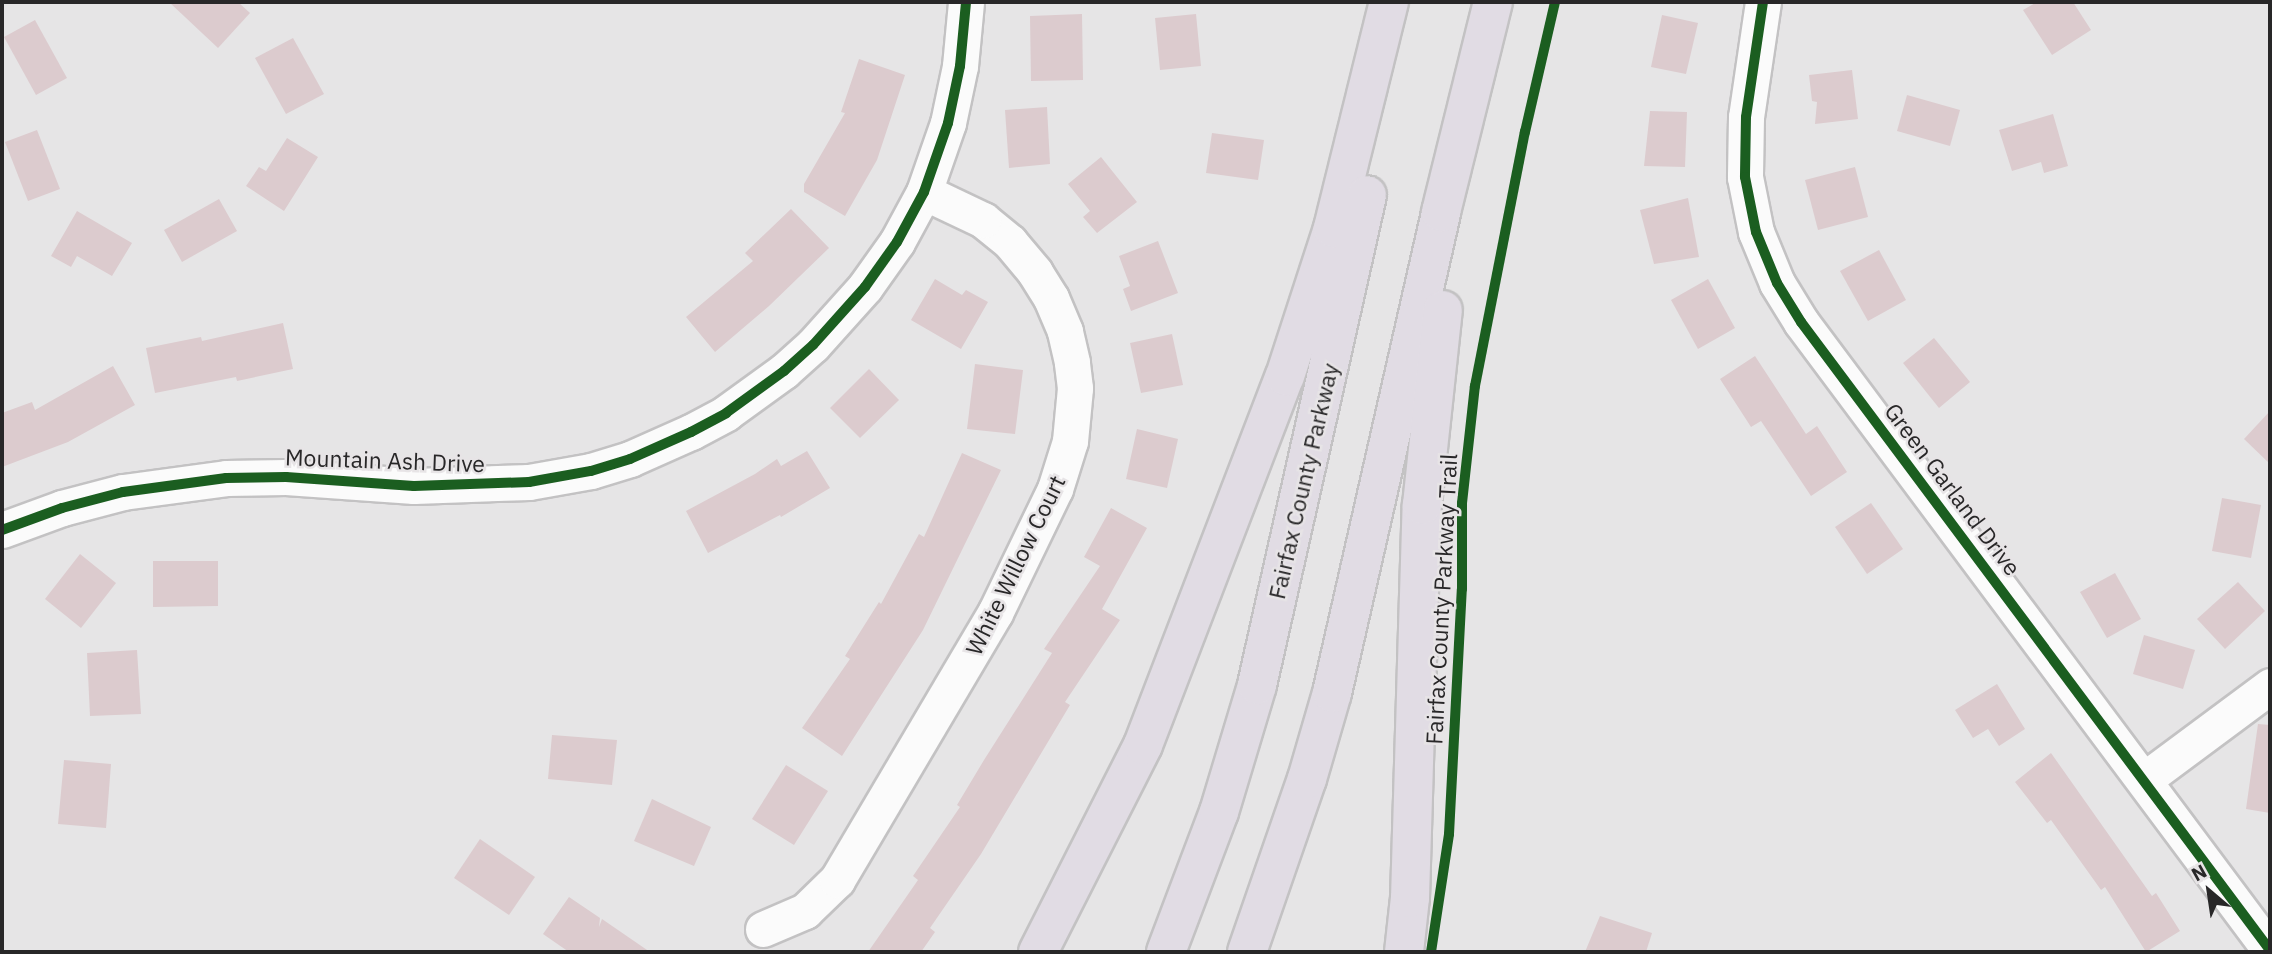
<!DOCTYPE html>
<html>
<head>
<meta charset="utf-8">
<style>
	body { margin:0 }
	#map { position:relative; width:2272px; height:954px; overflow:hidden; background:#e6e5e6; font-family:"IBM Plex Sans",sans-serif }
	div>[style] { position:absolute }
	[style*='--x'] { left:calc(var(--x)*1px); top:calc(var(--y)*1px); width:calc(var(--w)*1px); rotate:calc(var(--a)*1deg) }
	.building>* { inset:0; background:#dccbce }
	.roads { filter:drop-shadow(2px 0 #c3c2c3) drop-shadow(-2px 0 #c3c2c3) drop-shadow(0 2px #c3c2c3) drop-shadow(0 -2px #c3c2c3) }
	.minor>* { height:35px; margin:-17.5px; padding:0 17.5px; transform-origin:17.5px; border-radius:17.5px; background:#fbfbfb }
	.highway>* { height:38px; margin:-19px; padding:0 19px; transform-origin:19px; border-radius:19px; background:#e1dce4 }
	.cycleway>* { height:10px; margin:-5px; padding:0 5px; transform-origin:5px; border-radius:5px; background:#1b5e20 }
	span { translate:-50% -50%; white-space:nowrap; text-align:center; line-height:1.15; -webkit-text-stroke:5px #e7e4e6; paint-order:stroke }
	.street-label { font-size:23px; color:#282728 }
	.frame { position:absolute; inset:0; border:4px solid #282728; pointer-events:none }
	.north { position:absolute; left:2174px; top:856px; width:70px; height:70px; -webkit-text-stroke:5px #e7e4e6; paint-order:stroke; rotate:331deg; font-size:19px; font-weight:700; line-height:28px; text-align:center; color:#282728 }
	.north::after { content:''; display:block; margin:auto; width:24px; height:32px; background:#282728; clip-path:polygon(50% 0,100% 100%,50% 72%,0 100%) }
</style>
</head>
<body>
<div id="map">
	<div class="building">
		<i style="clip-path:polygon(169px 2px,238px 2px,250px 13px,218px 48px)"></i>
		<i style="clip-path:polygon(2037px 2px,2073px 2px,2091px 30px,2052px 55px,2023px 10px)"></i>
		<i style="clip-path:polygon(1082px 14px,1083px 80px,1031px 81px,1030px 16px)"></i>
		<i style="clip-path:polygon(1196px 14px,1201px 66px,1160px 70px,1155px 18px)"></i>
		<i style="clip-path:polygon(1662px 15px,1698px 23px,1686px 74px,1651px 67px)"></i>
		<i style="clip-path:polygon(35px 20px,67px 78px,36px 95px,4px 37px)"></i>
		<i style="clip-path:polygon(293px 38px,324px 94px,286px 114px,255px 58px)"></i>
		<i style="clip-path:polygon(859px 59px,905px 75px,877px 160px,845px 216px,804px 192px,804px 184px,845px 113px,841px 112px)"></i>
		<i style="clip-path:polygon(1852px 70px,1858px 119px,1815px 124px,1817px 102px,1812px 101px,1809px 75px)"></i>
		<i style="clip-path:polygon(1907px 95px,1960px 110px,1950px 146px,1897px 131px)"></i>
		<i style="clip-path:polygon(1047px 107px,1050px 164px,1009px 168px,1005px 110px)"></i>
		<i style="clip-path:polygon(1650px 111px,1687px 112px,1685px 167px,1644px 166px)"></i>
		<i style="clip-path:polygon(2053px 114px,2068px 166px,2044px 173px,2041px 162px,2012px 171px,1999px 130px)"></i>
		<i style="clip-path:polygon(37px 130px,60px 189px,28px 201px,5px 142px)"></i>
		<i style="clip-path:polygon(1212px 133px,1264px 140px,1258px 180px,1206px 173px)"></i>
		<i style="clip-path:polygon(287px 138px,318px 157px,284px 211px,246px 186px,259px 167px,266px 171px)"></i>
		<i style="clip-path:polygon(1101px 157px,1137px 202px,1097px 233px,1083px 217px,1090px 211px,1068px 184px)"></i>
		<i style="clip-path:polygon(1855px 167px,1868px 217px,1818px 230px,1805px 180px)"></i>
		<i style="clip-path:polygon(1688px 198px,1699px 257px,1654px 264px,1640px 210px)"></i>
		<i style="clip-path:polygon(219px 199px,237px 231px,182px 262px,164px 230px)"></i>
		<i style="clip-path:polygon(791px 209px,829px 248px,769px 306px,715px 352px,686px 317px,753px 261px,745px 253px)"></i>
		<i style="clip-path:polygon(77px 211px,132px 243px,112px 276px,77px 256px,71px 267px,51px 256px)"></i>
		<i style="clip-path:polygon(1158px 241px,1178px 293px,1131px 311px,1123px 289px,1130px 286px,1119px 256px)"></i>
		<i style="clip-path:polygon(1879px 250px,1906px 300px,1868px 321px,1840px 271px)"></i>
		<i style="clip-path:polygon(935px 279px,962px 295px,966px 290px,988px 302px,961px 349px,911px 320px)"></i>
		<i style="clip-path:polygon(1708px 279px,1735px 328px,1698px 349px,1671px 300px)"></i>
		<i style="clip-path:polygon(283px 323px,293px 369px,237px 381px,236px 377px,155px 393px,146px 348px,201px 337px,202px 341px)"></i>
		<i style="clip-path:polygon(1172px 334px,1183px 385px,1141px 393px,1130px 343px)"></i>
		<i style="clip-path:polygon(1934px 338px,1970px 382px,1939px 408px,1903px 363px)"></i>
		<i style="clip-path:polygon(1755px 356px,1806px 434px,1817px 426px,1847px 472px,1811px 496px,1761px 421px,1751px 427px,1720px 379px)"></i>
		<i style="clip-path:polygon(975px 364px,1023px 370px,1015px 434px,967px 429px)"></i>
		<i style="clip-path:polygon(113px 366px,135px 405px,68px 442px,2px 467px,2px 413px,32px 402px,35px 410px)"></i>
		<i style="clip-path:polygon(869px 369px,899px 400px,860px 438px,830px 408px)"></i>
		<i style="clip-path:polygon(2270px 411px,2270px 464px,2244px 439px)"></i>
		<i style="clip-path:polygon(1137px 429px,1178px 439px,1167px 488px,1126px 479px)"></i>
		<i style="clip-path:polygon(807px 451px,830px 488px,781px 517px,780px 515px,708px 553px,686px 511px,755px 474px,777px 459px,781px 466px)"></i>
		<i style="clip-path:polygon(962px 453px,1001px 470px,923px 630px,842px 756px,802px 728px,850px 659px,845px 656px,879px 602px,881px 604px,919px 534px,924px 537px)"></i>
		<i style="clip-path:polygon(2222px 498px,2261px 505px,2251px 558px,2212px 551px)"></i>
		<i style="clip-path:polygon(1871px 503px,1903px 549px,1867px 574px,1835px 527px)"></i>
		<i style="clip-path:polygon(1111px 508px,1147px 528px,1102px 609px,1120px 620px,1065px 702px,1070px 705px,981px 854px,930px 928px,935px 932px,921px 952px,868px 952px,918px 880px,913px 876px,960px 807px,957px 805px,984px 760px,1052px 653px,1044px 649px,1100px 566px,1084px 557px)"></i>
		<i style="clip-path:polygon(80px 554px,116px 583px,81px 628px,45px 599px)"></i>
		<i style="clip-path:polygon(153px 561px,218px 561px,218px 606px,153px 607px)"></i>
		<i style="clip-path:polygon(2115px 573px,2141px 619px,2107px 638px,2080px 592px)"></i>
		<i style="clip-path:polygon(2238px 582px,2265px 611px,2225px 649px,2197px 619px)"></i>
		<i style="clip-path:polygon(2144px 635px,2195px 650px,2183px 689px,2133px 674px)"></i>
		<i style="clip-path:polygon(137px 650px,141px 714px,90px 716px,87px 653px)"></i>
		<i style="clip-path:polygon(1997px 684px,2025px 729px,1999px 746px,1988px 729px,1973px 738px,1955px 710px)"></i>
		<i style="clip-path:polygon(2258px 724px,2270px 725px,2270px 813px,2246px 809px)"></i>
		<i style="clip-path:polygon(552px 735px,617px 740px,612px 785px,548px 779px)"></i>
		<i style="clip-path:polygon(2051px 753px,2152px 896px,2156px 893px,2180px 931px,2146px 952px,2105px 887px,2101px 890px,2051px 820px,2047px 823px,2015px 782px)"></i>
		<i style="clip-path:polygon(64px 760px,111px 764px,106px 828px,58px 824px)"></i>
		<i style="clip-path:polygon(786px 765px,828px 791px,794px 845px,752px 819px)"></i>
		<i style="clip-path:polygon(652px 799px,711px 827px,694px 866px,634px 841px)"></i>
		<i style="clip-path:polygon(480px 839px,535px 877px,509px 915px,454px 878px)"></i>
		<i style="clip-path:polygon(569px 897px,600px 918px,599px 927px,602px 919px,650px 952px,569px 952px,543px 934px)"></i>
		<i style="clip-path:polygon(1600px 916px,1652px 933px,1646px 952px,1585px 952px)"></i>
	</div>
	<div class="roads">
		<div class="minor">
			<i style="--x:1763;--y:2;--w:116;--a:98.4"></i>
			<i style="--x:1746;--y:117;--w:60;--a:91"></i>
			<i style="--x:1745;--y:177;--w:56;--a:78.7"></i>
			<i style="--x:1756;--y:232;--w:55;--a:67.6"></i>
			<i style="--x:1777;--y:283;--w:46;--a:58.4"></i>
			<i style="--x:1801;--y:322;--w:784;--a:53.25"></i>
			<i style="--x:2;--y:530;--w:64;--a:-20.1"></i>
			<i style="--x:62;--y:508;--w:63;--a:-14.7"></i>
			<i style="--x:123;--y:492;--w:104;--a:-7.7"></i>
			<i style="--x:226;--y:478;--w:60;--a:-1"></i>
			<i style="--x:286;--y:477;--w:128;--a:4"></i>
			<i style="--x:414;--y:486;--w:115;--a:-2"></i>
			<i style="--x:529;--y:482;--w:63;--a:-10.1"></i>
			<i style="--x:591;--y:471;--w:41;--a:-17.1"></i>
			<i style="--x:630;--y:459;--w:67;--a:-23.9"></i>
			<i style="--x:691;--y:432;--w:40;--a:-28"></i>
			<i style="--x:726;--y:413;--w:72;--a:-35.9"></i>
			<i style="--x:784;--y:371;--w:39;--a:-42"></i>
			<i style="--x:813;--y:345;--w:78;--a:-48.1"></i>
			<i style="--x:865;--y:287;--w:55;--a:-54.6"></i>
			<i style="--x:897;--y:242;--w:57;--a:-61.6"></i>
			<i style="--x:924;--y:192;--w:73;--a:-70.8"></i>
			<i style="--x:948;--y:123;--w:58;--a:-78.1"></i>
			<i style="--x:960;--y:66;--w:64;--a:-84.6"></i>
			<i style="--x:2145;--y:779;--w:156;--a:-36.6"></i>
			<i style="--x:763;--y:929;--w:46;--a:-23.2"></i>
			<i style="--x:805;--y:911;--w:45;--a:-44.1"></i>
			<i style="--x:837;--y:880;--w:310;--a:-59.4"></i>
			<i style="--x:995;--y:613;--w:138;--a:-64.2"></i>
			<i style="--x:1055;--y:489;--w:50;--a:-72.6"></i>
			<i style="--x:1070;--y:441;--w:53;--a:-84.6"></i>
			<i style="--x:1075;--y:388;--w:26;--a:-97"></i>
			<i style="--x:1072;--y:362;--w:32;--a:-103"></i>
			<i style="--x:1065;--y:331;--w:36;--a:-113"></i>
			<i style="--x:1051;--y:298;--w:31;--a:-122"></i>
			<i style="--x:1035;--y:272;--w:39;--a:-130"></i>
			<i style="--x:1010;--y:242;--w:35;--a:-141"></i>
			<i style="--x:983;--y:220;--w:65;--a:-154.6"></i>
		</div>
		<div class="highway">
			<i style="--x:1038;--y:952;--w:232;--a:-63.1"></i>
			<i style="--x:1143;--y:745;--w:395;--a:-69"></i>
			<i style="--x:1285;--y:376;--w:156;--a:-72"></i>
			<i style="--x:1333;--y:228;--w:233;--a:-76.1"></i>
			<i style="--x:1166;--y:952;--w:150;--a:-69.3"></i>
			<i style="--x:1219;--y:812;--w:133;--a:-73.3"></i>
			<i style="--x:1257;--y:685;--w:502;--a:-77.35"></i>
			<i style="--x:1247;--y:952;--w:183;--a:-70.9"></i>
			<i style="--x:1307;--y:779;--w:90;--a:-73.8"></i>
			<i style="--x:1332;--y:693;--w:493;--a:-77.2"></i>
			<i style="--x:1441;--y:212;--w:216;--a:-76.1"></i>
			<i style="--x:1404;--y:952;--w:54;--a:-83.7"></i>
			<i style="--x:1410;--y:898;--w:393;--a:-88.3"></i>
			<i style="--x:1422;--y:505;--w:196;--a:-83.9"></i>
		</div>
	</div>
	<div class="cycleway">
		<i style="--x:1763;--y:2;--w:116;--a:98.4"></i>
		<i style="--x:1746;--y:117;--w:60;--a:91"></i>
		<i style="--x:1745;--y:177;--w:56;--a:78.7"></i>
		<i style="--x:1756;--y:232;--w:55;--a:67.6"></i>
		<i style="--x:1777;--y:283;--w:46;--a:58.4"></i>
		<i style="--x:1801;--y:322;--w:784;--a:53.25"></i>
		<i style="--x:2;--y:530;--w:64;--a:-20.1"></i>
		<i style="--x:62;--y:508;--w:63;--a:-14.7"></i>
		<i style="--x:123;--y:492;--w:104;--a:-7.7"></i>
		<i style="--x:226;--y:478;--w:60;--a:-1"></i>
		<i style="--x:286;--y:477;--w:128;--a:4"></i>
		<i style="--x:414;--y:486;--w:115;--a:-2"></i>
		<i style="--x:529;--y:482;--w:63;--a:-10.1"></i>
		<i style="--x:591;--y:471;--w:41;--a:-17.1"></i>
		<i style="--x:630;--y:459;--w:67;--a:-23.9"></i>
		<i style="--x:691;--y:432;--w:40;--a:-28"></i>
		<i style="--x:726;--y:413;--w:72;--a:-35.9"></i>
		<i style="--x:784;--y:371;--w:39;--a:-42"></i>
		<i style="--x:813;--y:345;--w:78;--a:-48.1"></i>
		<i style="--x:865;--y:287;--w:55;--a:-54.6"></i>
		<i style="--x:897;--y:242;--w:57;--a:-61.6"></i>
		<i style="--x:924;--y:192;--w:73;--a:-70.8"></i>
		<i style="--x:948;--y:123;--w:58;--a:-78.1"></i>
		<i style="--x:960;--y:66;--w:64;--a:-84.6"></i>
		<i style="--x:1431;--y:952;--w:119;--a:-81.3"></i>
		<i style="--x:1449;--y:834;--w:245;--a:-87"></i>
		<i style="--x:1462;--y:589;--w:86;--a:-90"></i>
		<i style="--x:1462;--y:503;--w:118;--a:-83.7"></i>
		<i style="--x:1475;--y:386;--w:259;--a:-78.9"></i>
		<i style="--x:1525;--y:132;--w:133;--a:-77"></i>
	</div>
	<div class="street-label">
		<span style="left:385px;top:460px;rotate:2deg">Mountain Ash Drive</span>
		<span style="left:1303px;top:481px;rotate:-77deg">Fairfax County Parkway</span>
		<span style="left:1953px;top:489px;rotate:53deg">Green Garland Drive</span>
		<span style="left:1015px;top:565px;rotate:-64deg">White Willow Court</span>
		<span style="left:1441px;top:599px;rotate:-87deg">Fairfax County Parkway Trail</span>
	</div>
	<div class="frame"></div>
	<div class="north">N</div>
</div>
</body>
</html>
